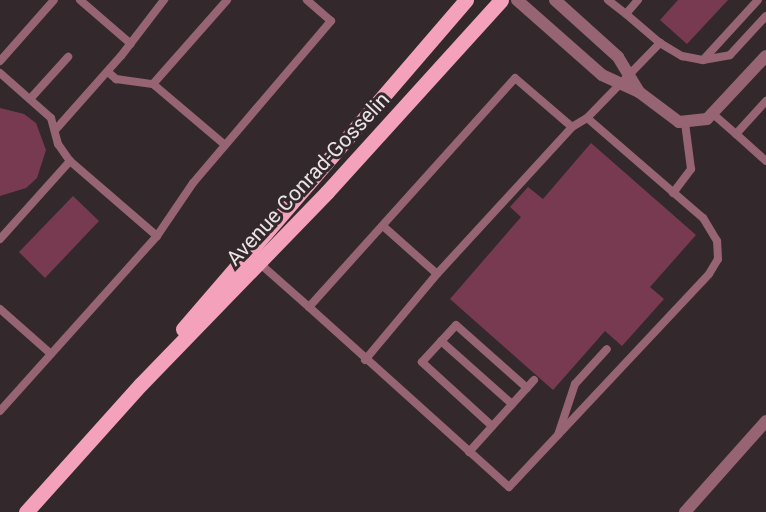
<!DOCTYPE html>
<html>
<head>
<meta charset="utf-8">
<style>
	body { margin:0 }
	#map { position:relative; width:766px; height:512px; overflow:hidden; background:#33292c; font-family:Roboto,sans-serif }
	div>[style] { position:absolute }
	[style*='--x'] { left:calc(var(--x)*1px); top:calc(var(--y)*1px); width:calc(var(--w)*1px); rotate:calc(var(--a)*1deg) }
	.building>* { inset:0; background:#783a50 }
	.lane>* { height:8px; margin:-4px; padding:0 4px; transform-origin:4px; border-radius:4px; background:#966473 }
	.street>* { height:12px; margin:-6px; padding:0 6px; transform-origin:6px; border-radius:6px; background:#966473 }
	.primary>* { height:15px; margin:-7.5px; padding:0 7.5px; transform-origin:7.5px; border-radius:7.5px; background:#f4a2bb }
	span { translate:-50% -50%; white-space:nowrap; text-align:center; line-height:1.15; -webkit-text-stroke:6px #33292c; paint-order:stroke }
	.street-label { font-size:21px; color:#ebe4e6 }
</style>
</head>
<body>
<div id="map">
	<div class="building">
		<i style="clip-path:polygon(678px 0,728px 0,687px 44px,660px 20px)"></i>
		<i style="clip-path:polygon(0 108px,24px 114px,36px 123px,46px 150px,37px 178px,26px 188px,0 196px)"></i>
		<i style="clip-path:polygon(591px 143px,696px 235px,650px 287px,664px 299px,622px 346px,605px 331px,553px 390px,450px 299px,521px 217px,510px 207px,528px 187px,543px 199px)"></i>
		<i style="clip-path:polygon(73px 196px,99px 221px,45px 278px,19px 252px)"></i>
	</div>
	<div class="lane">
		<i style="--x:80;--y:0;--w:67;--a:40.8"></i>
		<i style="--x:608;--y:0;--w:23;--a:38"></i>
		<i style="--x:638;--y:0;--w:18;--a:131"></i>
		<i style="--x:626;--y:14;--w:45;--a:40.5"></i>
		<i style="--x:660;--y:43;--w:26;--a:31"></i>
		<i style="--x:682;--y:56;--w:21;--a:11"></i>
		<i style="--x:703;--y:60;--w:81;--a:-47.5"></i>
		<i style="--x:703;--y:60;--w:27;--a:-10"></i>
		<i style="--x:730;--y:55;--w:53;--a:-47.3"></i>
		<i style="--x:0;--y:61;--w:81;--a:-48.5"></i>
		<i style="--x:108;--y:72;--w:11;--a:41"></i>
		<i style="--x:116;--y:79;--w:37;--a:8"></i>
		<i style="--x:0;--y:73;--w:68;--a:41.4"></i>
		<i style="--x:51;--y:118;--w:27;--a:75"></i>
		<i style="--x:58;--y:144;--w:21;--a:55"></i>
		<i style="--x:70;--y:161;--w:115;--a:40.8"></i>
		<i style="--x:157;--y:236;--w:235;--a:131.9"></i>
		<i style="--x:30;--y:99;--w:57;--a:-47.9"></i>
		<i style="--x:713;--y:114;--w:30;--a:41"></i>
		<i style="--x:736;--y:134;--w:45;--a:-47.7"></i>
		<i style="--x:57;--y:128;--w:96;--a:-48.4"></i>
		<i style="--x:121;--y:56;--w:71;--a:-52.5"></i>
		<i style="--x:736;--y:134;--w:40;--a:42"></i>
		<i style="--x:225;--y:145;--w:94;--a:-139.7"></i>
		<i style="--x:153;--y:84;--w:112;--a:-48.6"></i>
		<i style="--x:673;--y:193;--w:30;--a:-53"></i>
		<i style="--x:691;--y:169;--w:46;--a:-97.4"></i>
		<i style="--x:383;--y:226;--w:72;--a:41.6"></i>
		<i style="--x:437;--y:274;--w:200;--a:-47.4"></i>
		<i style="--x:157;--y:236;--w:64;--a:-55.8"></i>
		<i style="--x:193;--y:183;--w:213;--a:-49.6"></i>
		<i style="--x:331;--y:21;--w:32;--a:-139"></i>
		<i style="--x:0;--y:239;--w:105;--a:-48.1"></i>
		<i style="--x:258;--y:262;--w:68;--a:41.4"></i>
		<i style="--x:309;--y:307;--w:308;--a:-48"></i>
		<i style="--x:515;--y:78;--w:75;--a:40.7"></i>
		<i style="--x:572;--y:127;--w:17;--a:-31"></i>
		<i style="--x:587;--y:118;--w:105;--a:-45.8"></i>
		<i style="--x:309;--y:307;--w:269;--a:42"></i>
		<i style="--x:509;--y:487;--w:292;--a:-46.8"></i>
		<i style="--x:709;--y:274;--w:17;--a:-59"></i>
		<i style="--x:718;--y:259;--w:18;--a:-93"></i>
		<i style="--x:717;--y:241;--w:27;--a:-121"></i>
		<i style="--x:703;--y:218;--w:153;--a:-139.2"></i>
		<i style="--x:0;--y:309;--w:68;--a:41.4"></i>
		<i style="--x:441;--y:341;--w:95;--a:41.6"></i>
		<i style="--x:365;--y:360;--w:112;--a:-50.1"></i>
		<i style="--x:492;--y:426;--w:95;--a:-137.6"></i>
		<i style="--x:422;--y:362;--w:50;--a:-47.4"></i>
		<i style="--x:456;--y:325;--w:95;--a:41.6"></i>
		<i style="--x:558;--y:435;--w:54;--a:-71.6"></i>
		<i style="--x:575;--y:384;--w:47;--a:-47.6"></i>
		<i style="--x:469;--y:452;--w:97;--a:-47.9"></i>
	</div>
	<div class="street">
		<i style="--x:517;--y:0;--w:113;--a:41.4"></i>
		<i style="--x:602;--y:75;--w:41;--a:24.7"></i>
		<i style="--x:555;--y:0;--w:85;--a:42.1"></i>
		<i style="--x:618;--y:57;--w:41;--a:59"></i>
		<i style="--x:639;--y:92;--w:50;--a:36.9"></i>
		<i style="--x:679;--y:122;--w:28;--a:-6"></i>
		<i style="--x:707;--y:119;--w:86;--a:-46.9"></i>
		<i style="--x:685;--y:512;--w:122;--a:-48.3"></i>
	</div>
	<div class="primary">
		<i style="--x:183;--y:329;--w:434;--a:-49.3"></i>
		<i style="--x:26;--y:512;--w:172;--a:-48.1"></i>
		<i style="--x:141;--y:384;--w:267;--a:-45.9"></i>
		<i style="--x:327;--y:192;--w:259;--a:-47.8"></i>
	</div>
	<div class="street-label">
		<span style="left:308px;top:179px;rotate:-47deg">Avenue Conrad-Gosselin</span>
	</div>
</div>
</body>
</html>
